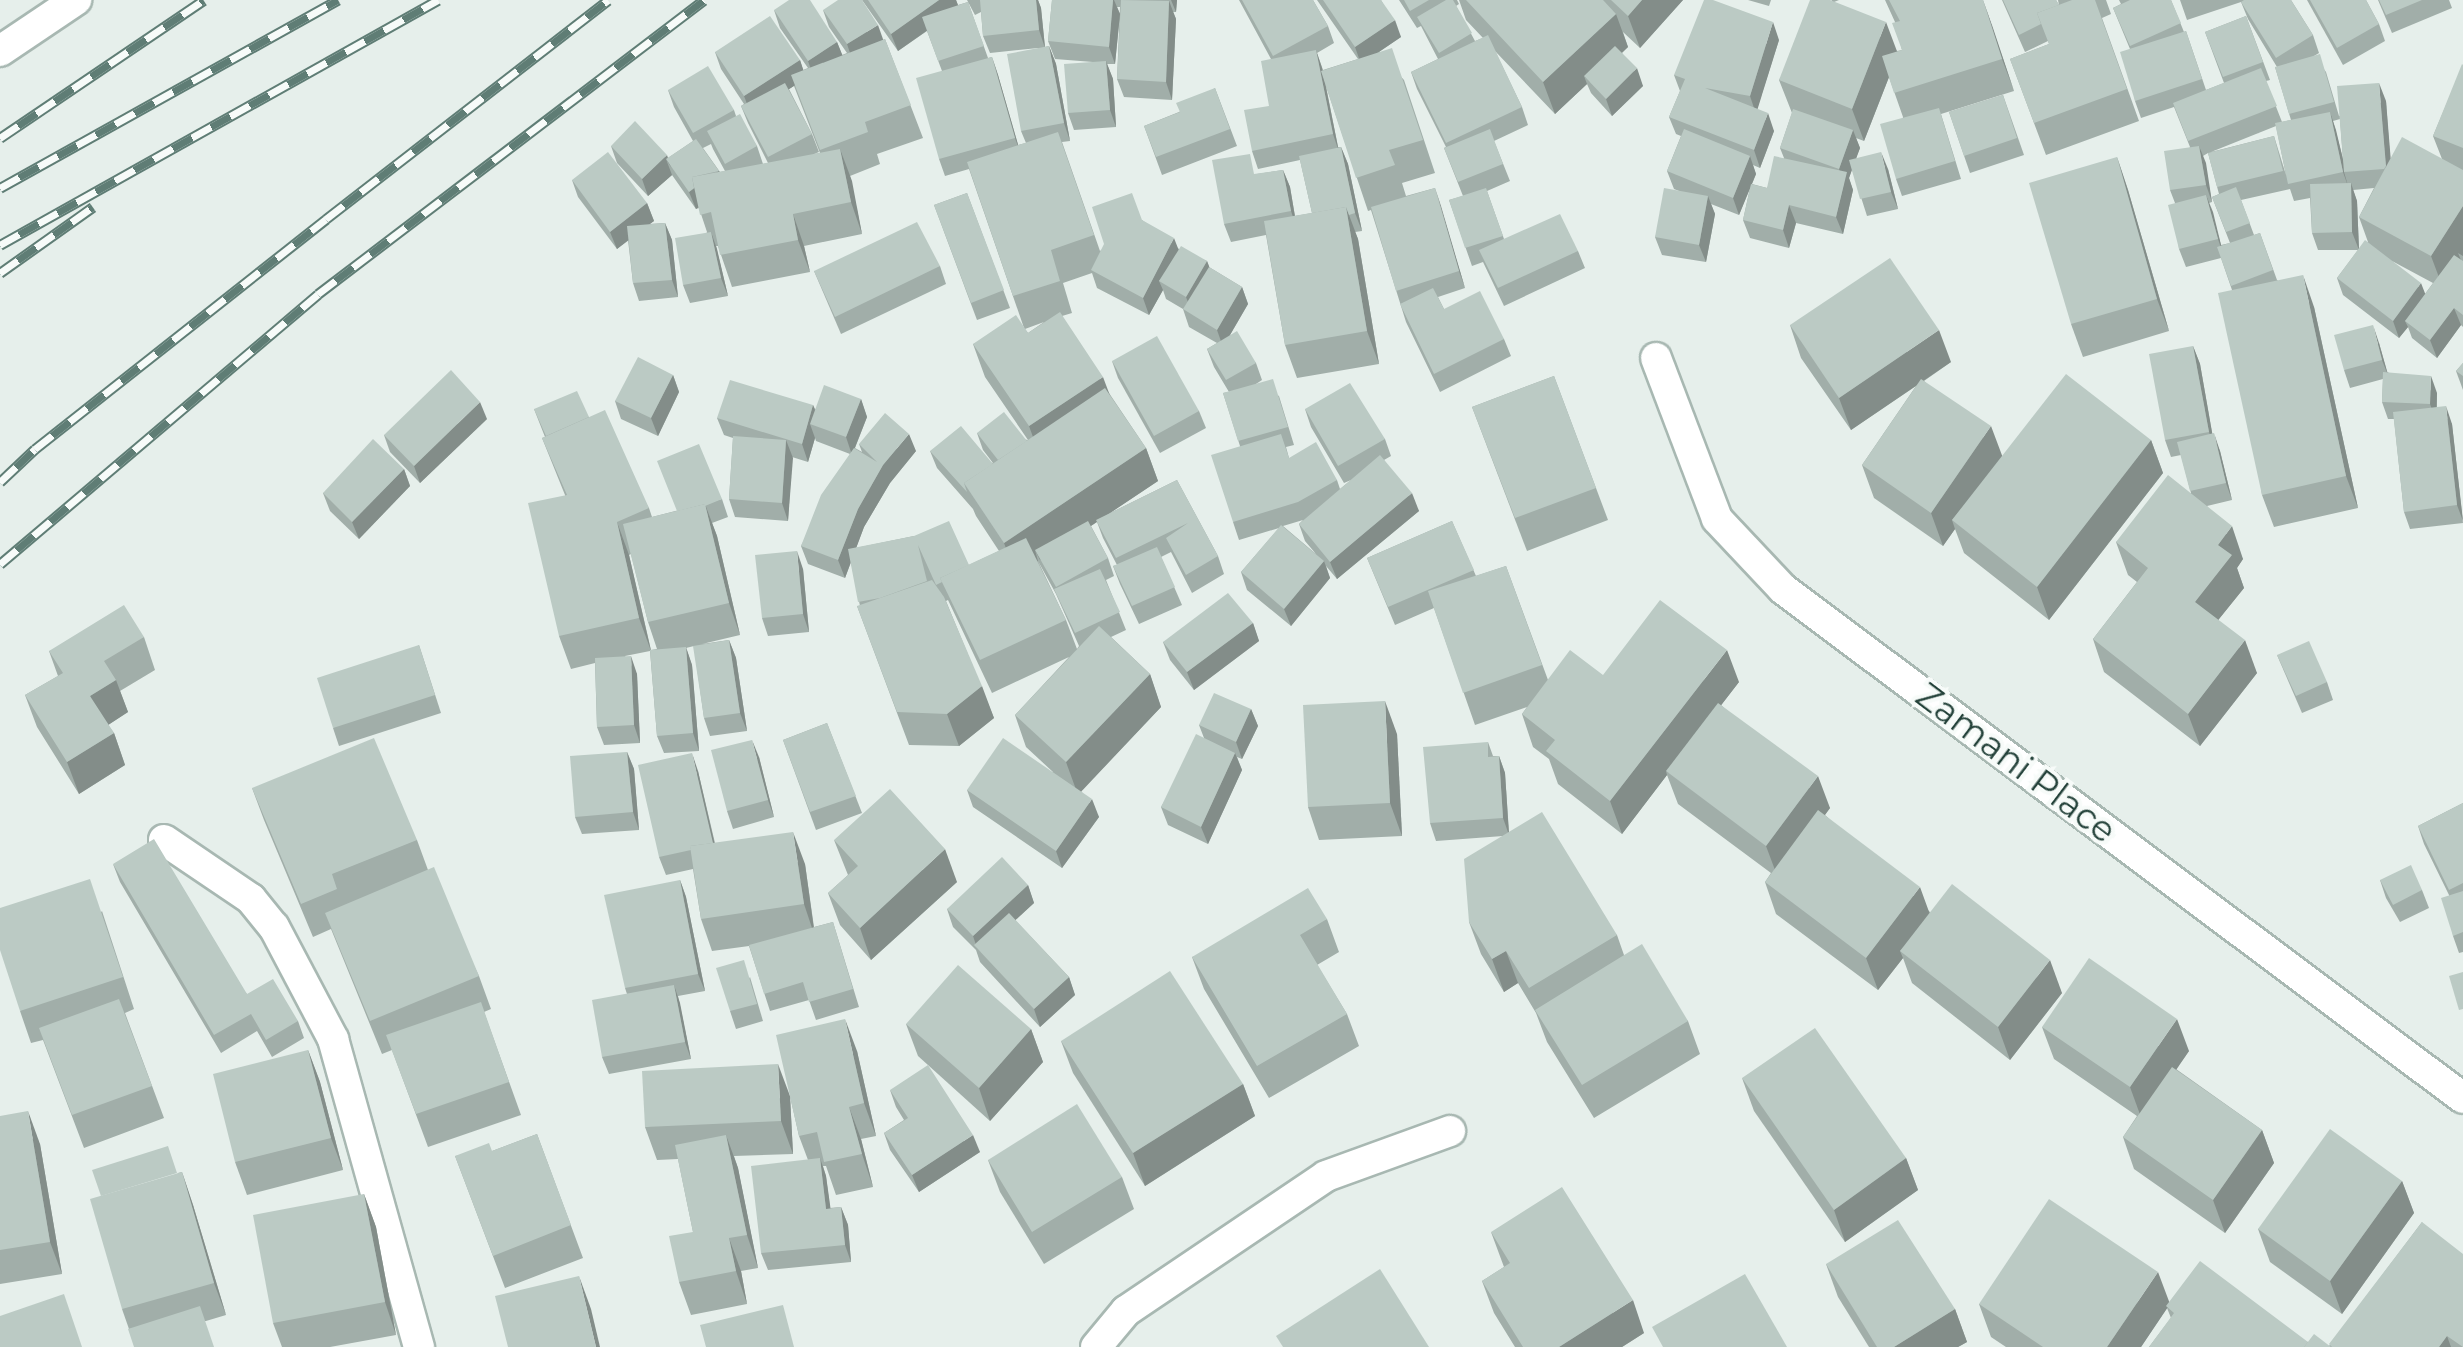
<!DOCTYPE html>
<html>
<head>
<meta charset="utf-8">
<style>
	body { margin:0 }
	#map { position:relative; width:2463px; height:1347px; overflow:hidden; background:#e6efeb; font-family:Montserrat,sans-serif }
	div>[style] { position:absolute }
	[style*='--x'] { left:calc(var(--x)*1px); top:calc(var(--y)*1px); width:calc(var(--w)*1px); rotate:calc(var(--a)*1deg) }
	.roads { filter:drop-shadow(2px 0 #a8b8b2) drop-shadow(-2px 0 #a8b8b2) drop-shadow(0 2px #a8b8b2) drop-shadow(0 -2px #a8b8b2) }
	.minor>* { height:30px; margin:-15px; padding:0 15px; transform-origin:15px; border-radius:15px; background:#fff }
	.rail>* { height:11px; margin-top:-5.5px; transform-origin:0; background:repeating-linear-gradient(90deg,#f7fbf9 0 22px,#5f7d75 0 44px); box-sizing:border-box; border-block:2px solid #5f7d75 }
	.wall>* { inset:0; background:#a1aea9 }
	.shaded-wall>* { inset:0; background:#838d89 }
	.building>* { inset:0; background:#bbcac4 }
	span { translate:-50% -50%; white-space:nowrap; text-align:center; line-height:1.15; -webkit-text-stroke:8px #f7fbf9; paint-order:stroke }
	.street-label { font-size:35px; color:#24423a }
</style>
</head>
<body>
<div id="map">
	<div class="roads">
		<div class="minor">
			<i style="--x:0;--y:51;--w:92;--a:-33.9"></i>
			<i style="--x:1656;--y:358;--w:172;--a:69.2"></i>
			<i style="--x:1717;--y:519;--w:96;--a:46.7"></i>
			<i style="--x:1783;--y:589;--w:849;--a:36.82"></i>
			<i style="--x:164;--y:840;--w:105;--a:34.1"></i>
			<i style="--x:251;--y:899;--w:36;--a:51"></i>
			<i style="--x:274;--y:927;--w:127;--a:62.2"></i>
			<i style="--x:333;--y:1039;--w:320;--a:74.4"></i>
			<i style="--x:1096;--y:1347;--w:47;--a:-50.2"></i>
			<i style="--x:1126;--y:1311;--w:241;--a:-34"></i>
			<i style="--x:1326;--y:1176;--w:132;--a:-19.9"></i>
		</div>
	</div>
	<div class="rail">
		<i style="--x:0;--y:138;--w:246;--a:-34.1"></i>
		<i style="--x:0;--y:188;--w:387;--a:-29.1"></i>
		<i style="--x:0;--y:245;--w:502;--a:-29.22"></i>
		<i style="--x:0;--y:273;--w:114;--a:-35.4"></i>
		<i style="--x:0;--y:482;--w:48;--a:-43.3"></i>
		<i style="--x:35;--y:449;--w:371;--a:-38.3"></i>
		<i style="--x:326;--y:219;--w:357;--a:-37.8"></i>
		<i style="--x:0;--y:564;--w:417;--a:-40.3"></i>
		<i style="--x:318;--y:294;--w:485;--a:-37.3"></i>
	</div>
	<div class="wall">
		<i style="clip-path:polygon(evenodd,862px 0,956px 0,958px 5px,968px 2px,988px 58px,992px 57px,998px 75px,1018px 145px,1026px 143px,1021px 131px,1038px 48px,990px 53px,983px 36px,981px 12px,975px 15px,967px 0,1038px 0,1041px 8px,1045px 47px,1049px 46px,1056px 64px,1070px 141px,1062px 142px,1100px 251px,1142px 220px,1179px 249px,1207px 261px,1209px 267px,1242px 287px,1248px 304px,1230px 335px,1256px 363px,1262px 380px,1256px 384px,1279px 396px,1294px 445px,1286px 447px,1289px 458px,1337px 480px,1340px 489px,1351px 480px,1344px 483px,1311px 427px,1305px 409px,1385px 439px,1391px 456px,1384px 460px,1419px 511px,1337px 579px,1326px 566px,1330px 578px,1291px 626px,1247px 590px,1241px 572px,1279px 528px,1239px 540px,1233px 522px,1240px 446px,1223px 393px,1229px 392px,1214px 367px,1207px 349px,1217px 343px,1189px 327px,1183px 309px,1166px 299px,1163px 290px,1149px 315px,1097px 288px,1092px 273px,1063px 283px,1072px 313px,1062px 316px,1109px 393px,1146px 448px,1158px 481px,1108px 514px,1177px 480px,1218px 556px,1224px 574px,1192px 593px,1171px 552px,1161px 557px,1182px 605px,1139px 624px,1120px 584px,1113px 566px,1117px 565px,1103px 538px,1097px 522px,1091px 526px,1108px 558px,1114px 576px,1106px 580px,1126px 630px,1111px 637px,1150px 674px,1161px 707px,1081px 791px,1099px 817px,1062px 868px,973px 807px,967px 790px,1053px 772px,1026px 747px,1015px 715px,1069px 657px,992px 693px,948px 600px,946px 601px,994px 718px,959px 746px,909px 745px,857px 606px,860px 606px,851px 562px,845px 578px,808px 564px,801px 546px,850px 454px,816px 441px,815px 438px,808px 462px,792px 457px,788px 521px,735px 517px,729px 499px,733px 438px,724px 435px,717px 418px,813px 405px,815px 409px,861px 399px,867px 417px,855px 448px,862px 452px,859px 444px,916px 451px,890px 483px,864px 527px,856px 548px,914px 536px,969px 565px,999px 551px,976px 516px,973px 509px,937px 468px,930px 451px,993px 463px,983px 450px,977px 433px,1028px 440px,985px 377px,973px 344px,1024px 328px,969px 169px,945px 176px,939px 159px,942px 71px,927px 31px,898px 51px,862px 0,1044px 322px,1028px 333px,1025px 329px,1044px 322px,862px 0,1303px 520px,1299px 524px,1305px 541px,1316px 554px,1283px 526px,1303px 520px,862px 0,1038px 561px,1056px 594px,1079px 646px,1077px 649px,1066px 620px,1038px 561px)"></i>
		<i style="clip-path:polygon(1052px 0,1177px 0,1176px 12px,1173px 12px,1176px 19px,1172px 100px,1124px 97px,1117px 79px,1120px 7px,1117px 7px,1120px 14px,1115px 64px,1107px 64px,1113px 79px,1116px 127px,1074px 130px,1068px 113px,1093px 62px,1055px 59px,1048px 41px)"></i>
		<i style="clip-path:polygon(1239px 0,1313px 0,1328px 26px,1334px 43px,1317px 53px,1323px 70px,1358px 59px,1317px 0,1381px 0,1401px 37px,1379px 52px,1404px 80px,1435px 173px,1402px 183px,1406px 196px,1435px 188px,1465px 288px,1438px 297px,1444px 309px,1504px 339px,1511px 356px,1440px 392px,1406px 322px,1371px 210px,1368px 211px,1326px 86px,1338px 147px,1341px 147px,1348px 164px,1362px 231px,1355px 232px,1358px 239px,1379px 364px,1297px 378px,1285px 345px,1266px 235px,1231px 242px,1224px 224px,1257px 174px,1283px 170px,1290px 187px,1295px 216px,1312px 213px,1300px 160px,1258px 169px,1252px 151px,1269px 106px,1271px 59px)"></i>
		<i style="clip-path:polygon(1399px 0,1457px 0,1459px 4px,1456px 6px,1475px 41px,1483px 38px,1466px 20px,1459px 0,1683px 0,1640px 48px,1623px 32px,1628px 47px,1622px 53px,1643px 86px,1612px 116px,1591px 93px,1587px 84px,1555px 114px,1495px 51px,1522px 107px,1528px 125px,1494px 141px,1510px 181px,1487px 191px,1504px 239px,1578px 251px,1585px 268px,1504px 306px,1483px 262px,1472px 266px,1449px 200px,1463px 196px,1444px 148px,1446px 147px,1417px 89px,1411px 72px,1438px 59px,1421px 26px,1417px 28px)"></i>
		<i style="clip-path:polygon(1748px 0,1771px 0,1769px 6px)"></i>
		<i style="clip-path:polygon(1832px 0,1839px 0,1834px 2px,1897px 51px,1902px 50px,1895px 22px,1885px 0,1983px 0,2014px 91px,1941px 114px,1961px 179px,1902px 196px,1896px 179px,1903px 117px,1889px 77px,1864px 141px,1856px 138px,1860px 148px,1856px 158px,1888px 169px,1898px 209px,1867px 216px,1852px 169px,1849px 178px,1853px 190px,1843px 234px,1796px 223px,1789px 248px,1750px 238px,1743px 220px,1750px 188px,1739px 215px,1711px 204px,1715px 214px,1706px 262px,1662px 255px,1655px 237px,1679px 191px,1674px 189px,1667px 171px,1681px 136px,1676px 134px,1669px 117px,1680px 91px,1674px 75px,1779px 40px,1757px 109px,1774px 131px,1760px 168px,1753px 165px,1756px 174px,1752px 184px,1767px 188px,1784px 158px,1780px 148px,1792px 113px,1779px 80px)"></i>
		<i style="clip-path:polygon(2002px 0,2056px 0,2059px 5px,2058px 0,2106px 0,2111px 14px,2102px 18px,2139px 121px,2046px 155px,2010px 59px,2049px 44px,2048px 41px,2025px 52px)"></i>
		<i style="clip-path:polygon(evenodd,2119px 0,2171px 0,2184px 32px,2186px 31px,2206px 90px,2224px 83px,2205px 32px,2246px 16px,2270px 80px,2266px 81px,2282px 122px,2291px 120px,2275px 67px,2277px 67px,2248px 19px,2241px 2px,2187px 20px,2180px 0,2291px 0,2313px 35px,2319px 53px,2314px 56px,2326px 72px,2339px 116px,2386px 101px,2390px 158px,2442px 159px,2433px 136px,2463px 65px,2463px 327px,2461px 325px,2437px 358px,2412px 338px,2408px 327px,2399px 338px,2343px 295px,2337px 278px,2358px 250px,2318px 250px,2312px 233px,2310px 198px,2294px 201px,2290px 189px,2241px 200px,2254px 235px,2260px 233px,2277px 280px,2314px 307px,2358px 508px,2274px 527px,2262px 495px,2232px 290px,2221px 258px,2186px 267px,2179px 249px,2175px 203px,2170px 190px,2190px 147px,2174px 107px,2141px 118px,2135px 101px,2130px 49px,2113px 8px,2121px 4px,2119px 0,2340px 119px,2343px 159px,2333px 121px,2340px 119px,2119px 0,2276px 126px,2286px 175px,2274px 136px,2211px 152px,2276px 126px,2119px 0,2208px 153px,2219px 194px,2212px 197px,2230px 243px,2221px 245px,2209px 203px,2212px 202px,2203px 156px,2208px 153px,2119px 0,2374px 188px,2359px 217px,2368px 242px,2359px 249px,2357px 201px,2353px 190px,2374px 188px,2119px 0,2392px 261px,2433px 283px,2425px 294px,2392px 261px)"></i>
		<i style="clip-path:polygon(2307px 0,2366px 0,2379px 24px,2385px 41px,2343px 65px)"></i>
		<i style="clip-path:polygon(2378px 0,2449px 0,2452px 8px,2392px 33px)"></i>
		<i style="clip-path:polygon(evenodd,774px 10px,837px 42px,842px 55px,847px 53px,829px 27px,823px 10px,883px 40px,885px 39px,923px 138px,877px 154px,880px 164px,850px 176px,862px 234px,804px 246px,810px 272px,732px 287px,718px 246px,716px 246px,728px 296px,690px 303px,683px 285px,707px 232px,699px 208px,696px 209px,672px 175px,648px 196px,617px 163px,611px 146px,668px 158px,693px 141px,674px 107px,668px 90px,734px 110px,736px 116px,757px 146px,763px 164px,768px 163px,748px 123px,741px 106px,744px 104px,721px 69px,715px 52px,800px 60px,803px 70px,808px 68px,780px 28px,774px 10px,794px 86px,820px 153px,814px 154px,819px 152px,812px 134px,789px 89px,794px 86px,774px 10px,711px 144px,713px 149px,725px 171px,720px 172px,703px 148px,711px 144px)"></i>
		<i style="clip-path:polygon(1215px 88px,1237px 146px,1162px 175px,1144px 126px,1179px 112px)"></i>
		<i style="clip-path:polygon(2003px 95px,2024px 155px,1970px 173px,1949px 112px)"></i>
		<i style="clip-path:polygon(2117px 157px,2128px 190px,2169px 331px,2083px 357px,2071px 324px)"></i>
		<i style="clip-path:polygon(572px 180px,647px 203px,654px 221px,649px 224px,665px 223px,672px 240px,678px 297px,639px 301px,633px 283px,628px 240px,617px 249px,578px 197px)"></i>
		<i style="clip-path:polygon(967px 193px,1010px 308px,977px 320px,934px 205px)"></i>
		<i style="clip-path:polygon(940px 266px,946px 284px,841px 334px,814px 271px)"></i>
		<i style="clip-path:polygon(1790px 325px,1951px 362px,1924px 381px,2002px 456px,2151px 440px,2163px 473px,2049px 620px,1964px 553px,1955px 529px,1943px 546px,1874px 498px,1862px 465px,1916px 386px,1851px 430px,1801px 358px)"></i>
		<i style="clip-path:polygon(2379px 343px,2387px 372px,2437px 393px,2437px 407px,2452px 424px,2463px 523px,2410px 529px,2404px 512px,2394px 419px,2388px 419px,2382px 402px,2383px 379px,2350px 388px,2344px 370px)"></i>
		<i style="clip-path:polygon(2193px 346px,2200px 364px,2212px 433px,2220px 451px,2232px 500px,2207px 506px,2243px 559px,2237px 568px,2244px 588px,2218px 620px,2257px 673px,2200px 746px,2104px 672px,2093px 639px,2137px 582px,2128px 575px,2116px 542px,2191px 493px,2181px 455px,2171px 457px,2165px 440px)"></i>
		<i style="clip-path:polygon(1112px 361px,1199px 411px,1206px 428px,1160px 453px,1118px 378px)"></i>
		<i style="clip-path:polygon(2463px 363px,2463px 390px,2456px 371px)"></i>
		<i style="clip-path:polygon(673px 375px,679px 392px,658px 436px,621px 419px,615px 401px)"></i>
		<i style="clip-path:polygon(1554px 376px,1608px 520px,1527px 551px,1472px 407px)"></i>
		<i style="clip-path:polygon(evenodd,534px 409px,589px 417px,649px 508px,652px 517px,722px 499px,728px 517px,712px 523px,717px 536px,740px 635px,702px 644px,729px 640px,736px 658px,747px 731px,710px 736px,704px 718px,694px 646px,686px 648px,692px 665px,699px 751px,664px 753px,657px 736px,650px 651px,625px 656px,637px 674px,640px 743px,604px 745px,597px 727px,595px 663px,571px 669px,559px 636px,565px 495px,542px 438px,545px 437px,534px 409px,631px 554px,648px 622px,657px 649px,651px 650px,629px 555px,631px 554px)"></i>
		<i style="clip-path:polygon(487px 419px,420px 483px,390px 452px,384px 435px)"></i>
		<i style="clip-path:polygon(404px 469px,410px 486px,359px 539px,330px 511px,323px 493px)"></i>
		<i style="clip-path:polygon(1452px 521px,1476px 576px,1506px 566px,1548px 680px,1603px 675px,1739px 682px,1721px 705px,1830px 808px,1825px 815px,1930px 912px,2062px 993px,2010px 1060px,1912px 983px,1903px 958px,1878px 990px,1776px 914px,1765px 882px,1771px 873px,1678px 804px,1667px 775px,1622px 834px,1558px 784px,1549px 759px,1533px 747px,1522px 714px,1527px 707px,1475px 725px,1434px 608px,1395px 625px,1367px 558px)"></i>
		<i style="clip-path:polygon(803px 569px,809px 632px,768px 636px,762px 618px)"></i>
		<i style="clip-path:polygon(1253px 623px,1259px 641px,1194px 690px,1170px 660px,1163px 642px)"></i>
		<i style="clip-path:polygon(144px 637px,155px 670px,120px 691px,128px 712px,108px 725px,114px 733px,125px 765px,79px 794px,37px 727px,25px 695px,58px 676px,49px 651px)"></i>
		<i style="clip-path:polygon(419px 645px,441px 713px,339px 746px,333px 728px)"></i>
		<i style="clip-path:polygon(2277px 655px,2327px 682px,2333px 700px,2302px 713px)"></i>
		<i style="clip-path:polygon(1251px 709px,1258px 726px,1242px 759px,1237px 757px,1242px 770px,1208px 844px,1168px 825px,1161px 807px,1204px 738px,1199px 725px)"></i>
		<i style="clip-path:polygon(827px 723px,862px 813px,816px 830px,783px 740px)"></i>
		<i style="clip-path:polygon(1397px 734px,1402px 836px,1319px 840px,1308px 807px)"></i>
		<i style="clip-path:polygon(1488px 742px,1493px 756px,1499px 756px,1505px 773px,1509px 832px,1617px 935px,1624px 955px,1688px 1021px,1700px 1054px,1594px 1118px,1547px 1042px,1536px 1013px,1518px 983px,1504px 992px,1481px 954px,1469px 922px,1503px 836px,1436px 841px,1430px 823px)"></i>
		<i style="clip-path:polygon(627px 752px,634px 769px,639px 830px,582px 834px,575px 817px)"></i>
		<i style="clip-path:polygon(759px 757px,774px 817px,733px 829px,727px 811px)"></i>
		<i style="clip-path:polygon(698px 771px,715px 843px,805px 864px,814px 927px,833px 922px,859px 1007px,816px 1020px,809px 1000px,770px 1011px,749px 946px,712px 951px,701px 919px,693px 869px,666px 875px,659px 857px)"></i>
		<i style="clip-path:polygon(252px 788px,417px 840px,428px 870px,479px 976px,491px 1009px,484px 1012px,521px 1115px,428px 1147px,392px 1050px,382px 1054px,331px 929px,313px 937px,264px 820px)"></i>
		<i style="clip-path:polygon(2463px 803px,2463px 952px,2459px 953px,2453px 936px,2449px 895px,2424px 844px,2418px 826px)"></i>
		<i style="clip-path:polygon(834px 840px,957px 882px,871px 960px,840px 925px,828px 893px,848px 875px)"></i>
		<i style="clip-path:polygon(113px 864px,247px 994px,298px 1021px,304px 1038px,272px 1057px,257px 1031px,221px 1053px,120px 882px)"></i>
		<i style="clip-path:polygon(680px 880px,686px 897px,705px 991px,678px 996px,691px 1059px,609px 1074px,602px 1057px,627px 994px,625px 988px)"></i>
		<i style="clip-path:polygon(2380px 880px,2422px 890px,2429px 908px,2400px 922px,2386px 898px)"></i>
		<i style="clip-path:polygon(1028px 885px,1034px 903px,1015px 920px,1069px 977px,1075px 995px,1040px 1027px,980px 962px,976px 950px,953px 927px,947px 909px)"></i>
		<i style="clip-path:polygon(102px 911px,134px 1009px,125px 1013px,164px 1118px,84px 1148px,43px 1040px,31px 1043px,20px 1011px)"></i>
		<i style="clip-path:polygon(1327px 919px,1339px 952px,1317px 965px,1347px 1014px,1359px 1046px,1269px 1098px,1204px 989px,1192px 957px)"></i>
		<i style="clip-path:polygon(750px 977px,763px 1021px,736px 1029px,730px 1011px)"></i>
		<i style="clip-path:polygon(906px 1024px,1031px 1029px,1043px 1062px,990px 1121px,918px 1056px)"></i>
		<i style="clip-path:polygon(2042px 1027px,2189px 1051px,2176px 1069px,2262px 1130px,2274px 1163px,2225px 1233px,2134px 1169px,2123px 1137px,2137px 1116px,2054px 1059px)"></i>
		<i style="clip-path:polygon(1061px 1041px,1243px 1084px,1255px 1116px,1145px 1186px,1073px 1073px)"></i>
		<i style="clip-path:polygon(308px 1050px,320px 1082px,343px 1170px,247px 1195px,235px 1162px)"></i>
		<i style="clip-path:polygon(857px 1051px,876px 1136px,861px 1139px,873px 1187px,836px 1195px,826px 1166px,823px 1166px,826px 1176px,830px 1208px,841px 1207px,848px 1225px,851px 1262px,768px 1270px,761px 1253px,808px 1160px,799px 1136px,790px 1096px,793px 1154px,734px 1156px,738px 1168px,758px 1268px,741px 1271px,747px 1304px,691px 1315px,679px 1282px,693px 1232px,678px 1159px,657px 1160px,645px 1127px,790px 1096px)"></i>
		<i style="clip-path:polygon(1742px 1078px,1906px 1158px,1918px 1190px,1845px 1242px,1754px 1111px)"></i>
		<i style="clip-path:polygon(890px 1090px,980px 1152px,919px 1192px,890px 1150px,884px 1133px,904px 1120px,896px 1107px)"></i>
		<i style="clip-path:polygon(0 1116px,40px 1144px,62px 1274px,0 1284px)"></i>
		<i style="clip-path:polygon(537px 1134px,583px 1258px,505px 1288px,455px 1156px,492px 1151px)"></i>
		<i style="clip-path:polygon(988px 1160px,1122px 1177px,1134px 1209px,1044px 1264px,1000px 1192px)"></i>
		<i style="clip-path:polygon(182px 1172px,193px 1205px,226px 1315px,206px 1321px,129px 1329px,122px 1309px,178px 1173px)"></i>
		<i style="clip-path:polygon(2402px 1181px,2414px 1213px,2342px 1314px,2270px 1262px,2258px 1229px)"></i>
		<i style="clip-path:polygon(364px 1194px,376px 1227px,396px 1335px,330px 1347px,282px 1347px,273px 1323px)"></i>
		<i style="clip-path:polygon(2422px 1222px,2463px 1347px,2149px 1347px,2171px 1318px,2167px 1308px,2141px 1347px,2006px 1347px,1991px 1337px,1979px 1304px,2169px 1302px,2308px 1342px,2329px 1346px)"></i>
		<i style="clip-path:polygon(1491px 1232px,1644px 1333px,1622px 1347px,1515px 1347px,1494px 1313px,1482px 1281px,1504px 1267px)"></i>
		<i style="clip-path:polygon(1826px 1264px,1955px 1309px,1967px 1342px,1958px 1347px,1869px 1347px,1838px 1297px)"></i>
	</div>
	<div class="shaded-wall">
		<i style="clip-path:polygon(939px 0,956px 0,959px 8px,898px 51px,891px 34px)"></i>
		<i style="clip-path:polygon(1036px 0,1038px 0,1041px 8px,1045px 48px,1039px 30px)"></i>
		<i style="clip-path:polygon(1113px 0,1114px 0,1120px 14px,1115px 64px,1109px 47px)"></i>
		<i style="clip-path:polygon(1171px 0,1177px 0,1176px 12px)"></i>
		<i style="clip-path:polygon(1642px 0,1683px 0,1640px 48px,1628px 16px)"></i>
		<i style="clip-path:polygon(1983px 0,1993px 28px,2014px 91px,2002px 59px)"></i>
		<i style="clip-path:polygon(1169px 1px,1176px 19px,1172px 100px,1166px 82px)"></i>
		<i style="clip-path:polygon(1616px 14px,1628px 47px,1590px 82px,1584px 76px,1587px 84px,1555px 114px,1543px 82px)"></i>
		<i style="clip-path:polygon(1395px 20px,1401px 37px,1361px 64px,1355px 47px)"></i>
		<i style="clip-path:polygon(1773px 22px,1779px 40px,1756px 114px,1750px 96px)"></i>
		<i style="clip-path:polygon(1886px 22px,1898px 54px,1864px 141px,1852px 109px)"></i>
		<i style="clip-path:polygon(878px 25px,884px 42px,853px 62px,847px 44px)"></i>
		<i style="clip-path:polygon(837px 42px,844px 59px,814px 78px,808px 61px)"></i>
		<i style="clip-path:polygon(1049px 46px,1056px 64px,1070px 141px,1064px 123px)"></i>
		<i style="clip-path:polygon(1316px 50px,1322px 68px,1339px 152px,1333px 134px)"></i>
		<i style="clip-path:polygon(992px 57px,998px 75px,1021px 155px,1015px 138px)"></i>
		<i style="clip-path:polygon(800px 60px,806px 78px,751px 114px,744px 96px)"></i>
		<i style="clip-path:polygon(1106px 61px,1113px 79px,1116px 127px,1110px 110px)"></i>
		<i style="clip-path:polygon(1637px 68px,1643px 86px,1612px 116px,1606px 99px)"></i>
		<i style="clip-path:polygon(2379px 83px,2386px 101px,2393px 187px,2386px 169px)"></i>
		<i style="clip-path:polygon(2330px 112px,2336px 130px,2346px 172px,2344px 172px,2349px 189px,2343px 172px)"></i>
		<i style="clip-path:polygon(1768px 113px,1774px 131px,1760px 168px,1754px 150px)"></i>
		<i style="clip-path:polygon(1853px 130px,1860px 148px,1849px 178px,1853px 190px,1843px 234px,1836px 217px,1844px 183px,1839px 169px)"></i>
		<i style="clip-path:polygon(2199px 146px,2206px 163px,2212px 202px,2206px 185px)"></i>
		<i style="clip-path:polygon(1341px 147px,1348px 164px,1362px 231px,1355px 213px)"></i>
		<i style="clip-path:polygon(840px 149px,852px 181px,862px 234px,851px 202px)"></i>
		<i style="clip-path:polygon(1881px 152px,1888px 169px,1898px 209px,1891px 192px)"></i>
		<i style="clip-path:polygon(667px 155px,671px 167px,666px 159px,672px 175px,648px 196px,642px 179px)"></i>
		<i style="clip-path:polygon(1750px 156px,1756px 174px,1739px 215px,1733px 198px)"></i>
		<i style="clip-path:polygon(2117px 157px,2128px 190px,2169px 331px,2157px 299px)"></i>
		<i style="clip-path:polygon(1283px 170px,1290px 187px,1297px 229px,1291px 211px)"></i>
		<i style="clip-path:polygon(719px 171px,726px 189px,696px 209px,689px 192px)"></i>
		<i style="clip-path:polygon(2351px 183px,2357px 201px,2359px 250px,2352px 232px)"></i>
		<i style="clip-path:polygon(1435px 188px,1441px 206px,1465px 288px,1459px 271px)"></i>
		<i style="clip-path:polygon(2206px 195px,2213px 212px,2224px 257px,2218px 239px)"></i>
		<i style="clip-path:polygon(1708px 196px,1715px 214px,1706px 262px,1699px 245px)"></i>
		<i style="clip-path:polygon(647px 203px,654px 221px,617px 249px,610px 232px)"></i>
		<i style="clip-path:polygon(1789px 205px,1796px 223px,1789px 248px,1783px 230px)"></i>
		<i style="clip-path:polygon(2463px 206px,2463px 256px,2458px 253px,2461px 260px,2443px 288px,2431px 256px)"></i>
		<i style="clip-path:polygon(1346px 207px,1358px 239px,1379px 364px,1367px 331px)"></i>
		<i style="clip-path:polygon(793px 214px,804px 246px,810px 272px,798px 240px)"></i>
		<i style="clip-path:polygon(665px 223px,672px 240px,678px 297px,672px 280px)"></i>
		<i style="clip-path:polygon(711px 232px,717px 249px,728px 296px,721px 278px)"></i>
		<i style="clip-path:polygon(1174px 238px,1181px 256px,1159px 281px,1163px 290px,1149px 315px,1143px 298px)"></i>
		<i style="clip-path:polygon(1207px 261px,1214px 279px,1193px 315px,1186px 297px)"></i>
		<i style="clip-path:polygon(2303px 275px,2314px 307px,2358px 508px,2346px 476px)"></i>
		<i style="clip-path:polygon(2421px 283px,2428px 301px,2405px 321px,2408px 327px,2399px 338px,2393px 321px)"></i>
		<i style="clip-path:polygon(1242px 287px,1248px 304px,1223px 347px,1217px 330px)"></i>
		<i style="clip-path:polygon(2454px 308px,2461px 325px,2437px 358px,2430px 340px)"></i>
		<i style="clip-path:polygon(2373px 325px,2379px 343px,2389px 378px,2382px 360px)"></i>
		<i style="clip-path:polygon(1939px 330px,1951px 362px,1851px 430px,1839px 398px)"></i>
		<i style="clip-path:polygon(2193px 346px,2200px 364px,2215px 449px,2209px 432px)"></i>
		<i style="clip-path:polygon(673px 375px,679px 392px,658px 436px,651px 418px)"></i>
		<i style="clip-path:polygon(2431px 376px,2437px 393px,2436px 421px,2430px 404px)"></i>
		<i style="clip-path:polygon(1103px 377px,1115px 409px,1041px 459px,1029px 426px)"></i>
		<i style="clip-path:polygon(861px 399px,867px 417px,852px 455px,846px 437px)"></i>
		<i style="clip-path:polygon(480px 402px,487px 419px,420px 483px,414px 466px)"></i>
		<i style="clip-path:polygon(813px 405px,820px 423px,810px 424px,815px 438px,808px 462px,802px 444px)"></i>
		<i style="clip-path:polygon(2446px 406px,2452px 424px,2463px 521px,2457px 505px)"></i>
		<i style="clip-path:polygon(1991px 426px,2003px 458px,1952px 520px,1955px 529px,1943px 546px,1931px 513px)"></i>
		<i style="clip-path:polygon(2214px 433px,2220px 451px,2232px 500px,2226px 483px)"></i>
		<i style="clip-path:polygon(909px 434px,916px 451px,890px 483px,864px 527px,845px 578px,838px 560px,858px 509px,883px 465px)"></i>
		<i style="clip-path:polygon(786px 440px,793px 458px,788px 521px,782px 503px)"></i>
		<i style="clip-path:polygon(2151px 440px,2163px 473px,2049px 620px,2037px 587px)"></i>
		<i style="clip-path:polygon(1146px 448px,1158px 481px,1040px 560px,1035px 550px,1038px 561px,1016px 576px,1004px 543px)"></i>
		<i style="clip-path:polygon(404px 469px,410px 486px,359px 539px,352px 522px)"></i>
		<i style="clip-path:polygon(1412px 493px,1419px 511px,1337px 579px,1330px 562px)"></i>
		<i style="clip-path:polygon(705px 504px,717px 536px,740px 635px,729px 603px)"></i>
		<i style="clip-path:polygon(617px 522px,629px 555px,651px 651px,639px 618px)"></i>
		<i style="clip-path:polygon(2232px 526px,2243px 559px,2237px 568px,2244px 588px,2207px 634px,2195px 602px,2218px 545px)"></i>
		<i style="clip-path:polygon(797px 551px,803px 569px,809px 632px,803px 614px)"></i>
		<i style="clip-path:polygon(1324px 561px,1330px 578px,1291px 626px,1284px 609px)"></i>
		<i style="clip-path:polygon(1253px 623px,1259px 641px,1194px 690px,1187px 672px)"></i>
		<i style="clip-path:polygon(729px 640px,736px 658px,747px 731px,740px 713px)"></i>
		<i style="clip-path:polygon(2245px 640px,2257px 673px,2200px 746px,2188px 714px)"></i>
		<i style="clip-path:polygon(686px 647px,692px 665px,699px 751px,693px 733px)"></i>
		<i style="clip-path:polygon(1727px 650px,1739px 682px,1669px 773px,1666px 771px,1667px 775px,1622px 834px,1610px 801px)"></i>
		<i style="clip-path:polygon(631px 656px,637px 674px,640px 743px,634px 725px)"></i>
		<i style="clip-path:polygon(1150px 674px,1161px 707px,1078px 795px,1066px 762px)"></i>
		<i style="clip-path:polygon(116px 680px,128px 712px,102px 729px,90px 696px)"></i>
		<i style="clip-path:polygon(982px 686px,994px 718px,959px 746px,947px 714px)"></i>
		<i style="clip-path:polygon(1385px 701px,1397px 734px,1402px 836px,1390px 803px)"></i>
		<i style="clip-path:polygon(1251px 709px,1258px 726px,1242px 759px,1236px 742px)"></i>
		<i style="clip-path:polygon(114px 733px,125px 765px,79px 794px,67px 762px)"></i>
		<i style="clip-path:polygon(752px 740px,759px 757px,774px 817px,768px 800px)"></i>
		<i style="clip-path:polygon(627px 752px,634px 769px,639px 830px,633px 812px)"></i>
		<i style="clip-path:polygon(692px 753px,698px 771px,719px 863px,713px 846px)"></i>
		<i style="clip-path:polygon(1235px 753px,1242px 770px,1208px 844px,1201px 827px)"></i>
		<i style="clip-path:polygon(1499px 756px,1505px 773px,1509px 835px,1503px 818px)"></i>
		<i style="clip-path:polygon(1818px 776px,1830px 808px,1778px 878px,1766px 846px)"></i>
		<i style="clip-path:polygon(1092px 799px,1099px 817px,1062px 868px,1056px 851px)"></i>
		<i style="clip-path:polygon(793px 832px,805px 864px,815px 937px,804px 904px)"></i>
		<i style="clip-path:polygon(945px 849px,957px 882px,871px 960px,860px 928px)"></i>
		<i style="clip-path:polygon(680px 880px,686px 897px,705px 991px,698px 974px)"></i>
		<i style="clip-path:polygon(1028px 885px,1034px 903px,981px 952px,977px 948px,973px 936px)"></i>
		<i style="clip-path:polygon(1920px 887px,1932px 920px,1900px 951px,1903px 958px,1878px 990px,1866px 958px)"></i>
		<i style="clip-path:polygon(1506px 951px,1518px 983px,1504px 992px,1492px 959px)"></i>
		<i style="clip-path:polygon(2050px 960px,2062px 993px,2010px 1060px,1998px 1027px)"></i>
		<i style="clip-path:polygon(1069px 977px,1075px 995px,1040px 1027px,1034px 1009px)"></i>
		<i style="clip-path:polygon(674px 985px,680px 1003px,691px 1059px,685px 1042px)"></i>
		<i style="clip-path:polygon(845px 1019px,857px 1051px,876px 1136px,864px 1103px)"></i>
		<i style="clip-path:polygon(2177px 1019px,2189px 1051px,2142px 1120px,2130px 1087px)"></i>
		<i style="clip-path:polygon(1031px 1029px,1043px 1062px,990px 1121px,979px 1088px)"></i>
		<i style="clip-path:polygon(308px 1050px,320px 1082px,343px 1170px,331px 1138px)"></i>
		<i style="clip-path:polygon(778px 1064px,790px 1096px,793px 1154px,781px 1121px)"></i>
		<i style="clip-path:polygon(1243px 1084px,1255px 1116px,1145px 1186px,1133px 1153px)"></i>
		<i style="clip-path:polygon(849px 1107px,861px 1139px,873px 1187px,862px 1154px)"></i>
		<i style="clip-path:polygon(28px 1111px,40px 1144px,62px 1274px,50px 1242px)"></i>
		<i style="clip-path:polygon(2262px 1130px,2274px 1163px,2225px 1233px,2213px 1200px)"></i>
		<i style="clip-path:polygon(726px 1135px,738px 1168px,758px 1268px,747px 1235px)"></i>
		<i style="clip-path:polygon(973px 1135px,980px 1152px,919px 1192px,912px 1175px)"></i>
		<i style="clip-path:polygon(820px 1158px,826px 1176px,833px 1226px,826px 1209px)"></i>
		<i style="clip-path:polygon(1906px 1158px,1918px 1190px,1845px 1242px,1834px 1210px)"></i>
		<i style="clip-path:polygon(182px 1172px,193px 1205px,226px 1315px,214px 1283px)"></i>
		<i style="clip-path:polygon(2402px 1181px,2414px 1213px,2342px 1314px,2330px 1281px)"></i>
		<i style="clip-path:polygon(364px 1194px,376px 1227px,396px 1335px,385px 1302px)"></i>
		<i style="clip-path:polygon(841px 1207px,848px 1225px,851px 1262px,845px 1245px)"></i>
		<i style="clip-path:polygon(729px 1238px,741px 1271px,747px 1304px,736px 1271px)"></i>
		<i style="clip-path:polygon(2158px 1272px,2170px 1304px,2141px 1347px,2107px 1347px)"></i>
		<i style="clip-path:polygon(579px 1276px,591px 1309px,600px 1347px,596px 1347px)"></i>
		<i style="clip-path:polygon(1633px 1300px,1644px 1333px,1622px 1347px,1559px 1347px)"></i>
		<i style="clip-path:polygon(1955px 1309px,1967px 1342px,1958px 1347px,1894px 1347px)"></i>
		<i style="clip-path:polygon(2447px 1336px,2451px 1347px,2439px 1347px)"></i>
	</div>
	<div class="building">
		<i style="clip-path:polygon(789px 0,810px 0,837px 42px,808px 61px,774px 10px)"></i>
		<i style="clip-path:polygon(838px 0,862px 0,878px 25px,847px 44px,823px 10px)"></i>
		<i style="clip-path:polygon(868px 0,939px 0,891px 34px)"></i>
		<i style="clip-path:polygon(980px 0,1036px 0,1039px 30px,983px 36px)"></i>
		<i style="clip-path:polygon(1052px 0,1113px 0,1109px 47px,1048px 41px)"></i>
		<i style="clip-path:polygon(1121px 0,1169px 1px,1166px 82px,1117px 79px)"></i>
		<i style="clip-path:polygon(1242px 0,1313px 0,1328px 26px,1273px 56px)"></i>
		<i style="clip-path:polygon(1323px 0,1381px 0,1395px 20px,1355px 47px)"></i>
		<i style="clip-path:polygon(1404px 0,1429px 0,1410px 11px)"></i>
		<i style="clip-path:polygon(1446px 0,1453px 0,1472px 33px,1439px 53px,1417px 17px)"></i>
		<i style="clip-path:polygon(1466px 0,1603px 0,1616px 14px,1543px 82px)"></i>
		<i style="clip-path:polygon(1611px 0,1642px 0,1628px 16px)"></i>
		<i style="clip-path:polygon(1704px 0,1713px 0,1773px 22px,1750px 96px,1705px 88px,1768px 113px,1754px 150px,1669px 117px,1685px 79px,1674px 75px)"></i>
		<i style="clip-path:polygon(1810px 0,1830px 0,1886px 22px,1852px 109px,1779px 80px)"></i>
		<i style="clip-path:polygon(1889px 0,1983px 0,2002px 59px,1894px 93px,1882px 56px,1902px 50px,1892px 23px,1900px 21px)"></i>
		<i style="clip-path:polygon(2003px 0,2056px 0,2059px 5px,2037px 13px,2041px 24px,2019px 35px)"></i>
		<i style="clip-path:polygon(2072px 0,2095px 0,2127px 89px,2034px 123px,2010px 59px,2049px 44px,2037px 13px)"></i>
		<i style="clip-path:polygon(2130px 0,2171px 0,2181px 23px,2130px 46px,2113px 8px)"></i>
		<i style="clip-path:polygon(2244px 0,2291px 0,2313px 35px,2276px 58px,2241px 2px)"></i>
		<i style="clip-path:polygon(2310px 0,2366px 0,2379px 24px,2337px 48px)"></i>
		<i style="clip-path:polygon(2379px 0,2422px 0,2386px 15px)"></i>
		<i style="clip-path:polygon(968px 2px,984px 46px,938px 61px,922px 17px)"></i>
		<i style="clip-path:polygon(770px 16px,800px 60px,744px 96px,715px 52px)"></i>
		<i style="clip-path:polygon(2246px 16px,2263px 62px,2223px 77px,2205px 32px)"></i>
		<i style="clip-path:polygon(2186px 31px,2202px 79px,2135px 101px,2120px 52px)"></i>
		<i style="clip-path:polygon(1488px 35px,1522px 107px,1446px 143px,1411px 72px)"></i>
		<i style="clip-path:polygon(885px 39px,911px 105px,865px 122px,868px 132px,820px 150px,791px 75px)"></i>
		<i style="clip-path:polygon(1049px 46px,1064px 123px,1021px 131px,1007px 54px)"></i>
		<i style="clip-path:polygon(1615px 46px,1637px 68px,1606px 99px,1584px 76px)"></i>
		<i style="clip-path:polygon(1392px 48px,1423px 140px,1389px 150px,1395px 165px,1356px 178px,1321px 71px)"></i>
		<i style="clip-path:polygon(1316px 50px,1333px 134px,1252px 151px,1244px 110px,1269px 106px,1261px 61px)"></i>
		<i style="clip-path:polygon(2320px 54px,2334px 102px,2289px 114px,2275px 67px)"></i>
		<i style="clip-path:polygon(992px 57px,1015px 138px,939px 159px,916px 78px)"></i>
		<i style="clip-path:polygon(1106px 61px,1110px 110px,1068px 113px,1064px 64px)"></i>
		<i style="clip-path:polygon(2462px 64px,2463px 65px,2463px 148px,2433px 136px)"></i>
		<i style="clip-path:polygon(708px 66px,734px 110px,693px 133px,668px 90px)"></i>
		<i style="clip-path:polygon(2261px 68px,2277px 106px,2188px 141px,2173px 103px)"></i>
		<i style="clip-path:polygon(785px 83px,812px 134px,768px 157px,741px 106px)"></i>
		<i style="clip-path:polygon(2379px 83px,2386px 166px,2384px 169px,2344px 172px,2337px 86px)"></i>
		<i style="clip-path:polygon(1215px 88px,1230px 129px,1156px 157px,1144px 126px,1180px 112px,1176px 103px)"></i>
		<i style="clip-path:polygon(2003px 95px,2017px 138px,1964px 156px,1949px 112px)"></i>
		<i style="clip-path:polygon(1939px 108px,1955px 161px,1896px 179px,1880px 124px)"></i>
		<i style="clip-path:polygon(1793px 109px,1853px 130px,1839px 169px,1780px 148px)"></i>
		<i style="clip-path:polygon(2330px 112px,2343px 172px,2288px 184px,2275px 123px)"></i>
		<i style="clip-path:polygon(740px 114px,757px 146px,725px 164px,707px 131px)"></i>
		<i style="clip-path:polygon(635px 121px,667px 155px,642px 179px,611px 146px)"></i>
		<i style="clip-path:polygon(1490px 129px,1503px 164px,1458px 182px,1444px 148px)"></i>
		<i style="clip-path:polygon(1684px 129px,1750px 156px,1733px 198px,1667px 171px)"></i>
		<i style="clip-path:polygon(1058px 132px,1094px 235px,1051px 250px,1060px 281px,1013px 296px,967px 162px)"></i>
		<i style="clip-path:polygon(2274px 136px,2283px 171px,2217px 187px,2208px 153px)"></i>
		<i style="clip-path:polygon(2402px 137px,2463px 170px,2463px 206px,2431px 256px,2359px 217px)"></i>
		<i style="clip-path:polygon(696px 139px,719px 171px,692px 177px,694px 188px,689px 192px,666px 159px)"></i>
		<i style="clip-path:polygon(2199px 146px,2206px 185px,2170px 190px,2164px 151px)"></i>
		<i style="clip-path:polygon(1341px 147px,1355px 213px,1349px 215px,1346px 207px,1312px 213px,1299px 156px)"></i>
		<i style="clip-path:polygon(840px 149px,851px 202px,793px 214px,798px 240px,720px 255px,711px 212px,700px 215px,692px 177px)"></i>
		<i style="clip-path:polygon(608px 152px,647px 203px,610px 232px,572px 180px)"></i>
		<i style="clip-path:polygon(1881px 152px,1891px 192px,1860px 199px,1849px 160px)"></i>
		<i style="clip-path:polygon(1250px 154px,1254px 174px,1283px 170px,1291px 211px,1224px 224px,1212px 160px)"></i>
		<i style="clip-path:polygon(1774px 156px,1847px 172px,1836px 217px,1789px 205px,1783px 230px,1743px 220px,1751px 184px,1767px 188px)"></i>
		<i style="clip-path:polygon(2117px 157px,2157px 299px,2071px 324px,2029px 183px)"></i>
		<i style="clip-path:polygon(2351px 183px,2352px 232px,2312px 233px,2310px 184px)"></i>
		<i style="clip-path:polygon(2236px 187px,2250px 223px,2226px 232px,2212px 197px)"></i>
		<i style="clip-path:polygon(1435px 188px,1459px 271px,1396px 291px,1371px 207px)"></i>
		<i style="clip-path:polygon(1486px 188px,1503px 236px,1465px 248px,1449px 200px)"></i>
		<i style="clip-path:polygon(1664px 188px,1708px 196px,1699px 245px,1655px 237px)"></i>
		<i style="clip-path:polygon(967px 193px,1004px 290px,971px 303px,934px 205px)"></i>
		<i style="clip-path:polygon(1132px 193px,1142px 220px,1174px 238px,1143px 298px,1091px 270px,1104px 244px,1092px 207px)"></i>
		<i style="clip-path:polygon(2206px 195px,2218px 239px,2179px 249px,2168px 205px)"></i>
		<i style="clip-path:polygon(1346px 207px,1367px 331px,1285px 345px,1264px 221px)"></i>
		<i style="clip-path:polygon(1560px 214px,1578px 251px,1498px 288px,1479px 250px)"></i>
		<i style="clip-path:polygon(917px 222px,940px 266px,835px 317px,814px 271px)"></i>
		<i style="clip-path:polygon(665px 223px,672px 280px,633px 283px,627px 226px)"></i>
		<i style="clip-path:polygon(711px 232px,721px 278px,683px 285px,675px 238px)"></i>
		<i style="clip-path:polygon(2260px 233px,2273px 270px,2231px 286px,2217px 247px)"></i>
		<i style="clip-path:polygon(2365px 240px,2421px 283px,2393px 321px,2337px 278px)"></i>
		<i style="clip-path:polygon(1181px 246px,1207px 261px,1186px 297px,1159px 281px)"></i>
		<i style="clip-path:polygon(2454px 255px,2463px 261px,2463px 315px,2454px 308px,2430px 340px,2405px 321px)"></i>
		<i style="clip-path:polygon(1890px 258px,1939px 330px,1839px 398px,1790px 325px)"></i>
		<i style="clip-path:polygon(1209px 267px,1242px 287px,1217px 330px,1183px 309px)"></i>
		<i style="clip-path:polygon(2303px 275px,2346px 476px,2262px 495px,2218px 293px)"></i>
		<i style="clip-path:polygon(1433px 288px,1444px 309px,1480px 291px,1504px 339px,1434px 374px,1400px 304px)"></i>
		<i style="clip-path:polygon(1060px 312px,1103px 377px,1029px 426px,973px 344px,1016px 315px,1028px 333px)"></i>
		<i style="clip-path:polygon(2373px 325px,2382px 360px,2344px 370px,2334px 335px)"></i>
		<i style="clip-path:polygon(1237px 331px,1256px 363px,1226px 380px,1207px 349px)"></i>
		<i style="clip-path:polygon(1157px 336px,1199px 411px,1154px 436px,1112px 361px)"></i>
		<i style="clip-path:polygon(2193px 346px,2209px 432px,2165px 440px,2149px 354px)"></i>
		<i style="clip-path:polygon(638px 357px,673px 375px,651px 418px,615px 401px)"></i>
		<i style="clip-path:polygon(2463px 363px,2463px 376px,2456px 371px)"></i>
		<i style="clip-path:polygon(451px 370px,480px 402px,414px 466px,384px 435px)"></i>
		<i style="clip-path:polygon(2383px 372px,2431px 376px,2430px 404px,2382px 402px)"></i>
		<i style="clip-path:polygon(2066px 374px,2151px 440px,2037px 587px,1952px 520px)"></i>
		<i style="clip-path:polygon(1554px 376px,1596px 488px,1515px 518px,1472px 407px)"></i>
		<i style="clip-path:polygon(1273px 379px,1288px 427px,1238px 441px,1223px 393px)"></i>
		<i style="clip-path:polygon(1921px 379px,1991px 426px,1931px 513px,1862px 465px)"></i>
		<i style="clip-path:polygon(730px 380px,813px 405px,802px 444px,717px 418px)"></i>
		<i style="clip-path:polygon(1350px 383px,1385px 439px,1338px 466px,1305px 409px)"></i>
		<i style="clip-path:polygon(824px 385px,861px 399px,846px 437px,810px 424px)"></i>
		<i style="clip-path:polygon(1105px 388px,1146px 448px,1004px 543px,964px 483px)"></i>
		<i style="clip-path:polygon(577px 391px,589px 417px,546px 436px,534px 409px)"></i>
		<i style="clip-path:polygon(2446px 406px,2457px 505px,2404px 512px,2393px 412px)"></i>
		<i style="clip-path:polygon(605px 410px,649px 508px,617px 522px,639px 618px,559px 636px,528px 503px,567px 495px,542px 438px)"></i>
		<i style="clip-path:polygon(1004px 412px,1027px 441px,998px 460px,977px 433px)"></i>
		<i style="clip-path:polygon(885px 413px,909px 434px,883px 465px,858px 509px,838px 560px,801px 546px,821px 495px,854px 448px,877px 462px,859px 444px)"></i>
		<i style="clip-path:polygon(961px 426px,993px 464px,964px 483px,967px 492px,930px 451px)"></i>
		<i style="clip-path:polygon(2214px 433px,2226px 483px,2190px 491px,2177px 442px)"></i>
		<i style="clip-path:polygon(1281px 434px,1289px 458px,1316px 442px,1337px 480px,1298px 502px,1233px 522px,1211px 455px)"></i>
		<i style="clip-path:polygon(733px 436px,786px 440px,782px 503px,729px 499px)"></i>
		<i style="clip-path:polygon(373px 439px,404px 469px,352px 522px,323px 493px)"></i>
		<i style="clip-path:polygon(699px 444px,722px 499px,705px 506px,705px 504px,677px 511px,657px 461px)"></i>
		<i style="clip-path:polygon(1380px 455px,1412px 493px,1330px 562px,1299px 524px)"></i>
		<i style="clip-path:polygon(2168px 475px,2232px 526px,2218px 545px,2232px 555px,2195px 602px,2245px 640px,2188px 714px,2093px 639px,2148px 568px,2116px 542px)"></i>
		<i style="clip-path:polygon(1177px 480px,1218px 556px,1186px 575px,1166px 538px,1188px 523px,1116px 558px,1096px 520px)"></i>
		<i style="clip-path:polygon(705px 504px,729px 603px,648px 622px,623px 524px)"></i>
		<i style="clip-path:polygon(949px 521px,969px 565px,940px 578px,942px 582px,936px 585px,918px 545px,927px 581px,880px 598px,858px 602px,848px 549px,914px 536px)"></i>
		<i style="clip-path:polygon(1088px 521px,1108px 558px,1056px 587px,1035px 550px)"></i>
		<i style="clip-path:polygon(1452px 521px,1474px 570px,1388px 607px,1367px 558px)"></i>
		<i style="clip-path:polygon(1281px 525px,1324px 561px,1284px 609px,1241px 572px)"></i>
		<i style="clip-path:polygon(1026px 538px,1066px 620px,980px 660px,940px 578px)"></i>
		<i style="clip-path:polygon(1157px 547px,1175px 587px,1132px 606px,1113px 566px)"></i>
		<i style="clip-path:polygon(797px 551px,803px 614px,762px 618px,755px 555px)"></i>
		<i style="clip-path:polygon(1506px 566px,1542px 665px,1463px 693px,1428px 591px)"></i>
		<i style="clip-path:polygon(1100px 569px,1120px 612px,1075px 633px,1054px 589px)"></i>
		<i style="clip-path:polygon(932px 580px,944px 597px,982px 686px,947px 714px,897px 712px,857px 606px)"></i>
		<i style="clip-path:polygon(1228px 593px,1253px 623px,1187px 672px,1163px 642px)"></i>
		<i style="clip-path:polygon(1660px 600px,1727px 650px,1610px 801px,1546px 751px,1555px 740px,1522px 714px,1570px 650px,1603px 675px)"></i>
		<i style="clip-path:polygon(124px 605px,144px 637px,104px 661px,116px 680px,90px 696px,114px 733px,67px 762px,25px 695px,63px 673px,49px 651px)"></i>
		<i style="clip-path:polygon(1099px 626px,1150px 674px,1066px 762px,1015px 715px)"></i>
		<i style="clip-path:polygon(729px 640px,740px 713px,704px 718px,693px 646px)"></i>
		<i style="clip-path:polygon(2309px 641px,2327px 682px,2296px 696px,2277px 655px)"></i>
		<i style="clip-path:polygon(419px 645px,435px 695px,333px 728px,317px 678px)"></i>
		<i style="clip-path:polygon(686px 647px,693px 733px,657px 736px,650px 650px)"></i>
		<i style="clip-path:polygon(631px 656px,634px 725px,597px 727px,595px 658px)"></i>
		<i style="clip-path:polygon(1214px 693px,1251px 709px,1236px 742px,1199px 725px)"></i>
		<i style="clip-path:polygon(1385px 701px,1390px 803px,1308px 807px,1303px 705px)"></i>
		<i style="clip-path:polygon(1718px 703px,1818px 776px,1766px 846px,1666px 771px)"></i>
		<i style="clip-path:polygon(827px 723px,856px 796px,810px 812px,783px 740px)"></i>
		<i style="clip-path:polygon(1196px 734px,1235px 753px,1201px 827px,1161px 807px)"></i>
		<i style="clip-path:polygon(374px 738px,417px 840px,332px 874px,337px 889px,301px 904px,252px 788px)"></i>
		<i style="clip-path:polygon(1003px 738px,1092px 799px,1056px 851px,967px 790px)"></i>
		<i style="clip-path:polygon(752px 740px,768px 800px,727px 811px,711px 750px)"></i>
		<i style="clip-path:polygon(1488px 742px,1488px 757px,1499px 756px,1503px 818px,1430px 823px,1423px 747px)"></i>
		<i style="clip-path:polygon(627px 752px,633px 812px,575px 817px,570px 756px)"></i>
		<i style="clip-path:polygon(692px 753px,713px 843px,690px 846px,691px 850px,659px 857px,638px 765px)"></i>
		<i style="clip-path:polygon(890px 789px,945px 849px,860px 928px,828px 893px,858px 866px,834px 840px)"></i>
		<i style="clip-path:polygon(2463px 803px,2463px 883px,2449px 890px,2418px 826px)"></i>
		<i style="clip-path:polygon(1818px 810px,1920px 887px,1866px 958px,1765px 882px)"></i>
		<i style="clip-path:polygon(1542px 812px,1617px 935px,1529px 988px,1506px 951px,1492px 959px,1469px 922px,1464px 859px)"></i>
		<i style="clip-path:polygon(793px 832px,804px 904px,701px 919px,690px 846px)"></i>
		<i style="clip-path:polygon(154px 839px,247px 994px,273px 979px,298px 1021px,266px 1040px,251px 1014px,214px 1035px,113px 864px)"></i>
		<i style="clip-path:polygon(1002px 857px,1028px 885px,973px 936px,947px 909px)"></i>
		<i style="clip-path:polygon(2411px 865px,2422px 890px,2393px 905px,2380px 880px)"></i>
		<i style="clip-path:polygon(434px 867px,479px 976px,370px 1021px,325px 913px)"></i>
		<i style="clip-path:polygon(90px 879px,123px 977px,20px 1011px,0 950px,0 908px)"></i>
		<i style="clip-path:polygon(680px 880px,698px 974px,625px 988px,604px 895px)"></i>
		<i style="clip-path:polygon(1952px 884px,2050px 960px,1998px 1027px,1900px 951px)"></i>
		<i style="clip-path:polygon(1308px 888px,1327px 919px,1300px 935px,1347px 1014px,1257px 1066px,1192px 957px)"></i>
		<i style="clip-path:polygon(2463px 891px,2463px 932px,2453px 936px,2441px 898px)"></i>
		<i style="clip-path:polygon(1009px 913px,1069px 977px,1034px 1009px,974px 945px)"></i>
		<i style="clip-path:polygon(833px 922px,853px 989px,809px 1002px,803px 982px,764px 994px,749px 945px)"></i>
		<i style="clip-path:polygon(1642px 944px,1688px 1021px,1582px 1085px,1535px 1010px)"></i>
		<i style="clip-path:polygon(2089px 958px,2177px 1019px,2130px 1087px,2042px 1027px)"></i>
		<i style="clip-path:polygon(744px 960px,757px 1004px,730px 1011px,716px 968px)"></i>
		<i style="clip-path:polygon(958px 965px,1031px 1029px,979px 1088px,906px 1024px)"></i>
		<i style="clip-path:polygon(1170px 971px,1243px 1084px,1133px 1153px,1061px 1041px)"></i>
		<i style="clip-path:polygon(2463px 972px,2463px 1009px,2459px 1010px,2449px 976px)"></i>
		<i style="clip-path:polygon(674px 985px,685px 1042px,602px 1057px,592px 1000px)"></i>
		<i style="clip-path:polygon(119px 999px,152px 1086px,72px 1115px,39px 1028px)"></i>
		<i style="clip-path:polygon(481px 1002px,509px 1082px,416px 1114px,386px 1035px)"></i>
		<i style="clip-path:polygon(845px 1019px,864px 1103px,849px 1107px,862px 1154px,824px 1162px,817px 1132px,799px 1136px,776px 1035px)"></i>
		<i style="clip-path:polygon(1815px 1028px,1906px 1158px,1834px 1210px,1742px 1078px)"></i>
		<i style="clip-path:polygon(308px 1050px,331px 1138px,235px 1162px,213px 1074px)"></i>
		<i style="clip-path:polygon(778px 1064px,781px 1121px,645px 1127px,642px 1071px)"></i>
		<i style="clip-path:polygon(928px 1065px,973px 1135px,912px 1175px,884px 1133px,908px 1118px,890px 1090px)"></i>
		<i style="clip-path:polygon(2172px 1067px,2262px 1130px,2213px 1200px,2123px 1137px)"></i>
		<i style="clip-path:polygon(1077px 1104px,1122px 1177px,1032px 1232px,988px 1160px)"></i>
		<i style="clip-path:polygon(28px 1111px,50px 1242px,0 1250px,0 1116px)"></i>
		<i style="clip-path:polygon(2330px 1129px,2402px 1181px,2330px 1281px,2258px 1229px)"></i>
		<i style="clip-path:polygon(537px 1134px,571px 1225px,493px 1256px,455px 1156px,489px 1143px,492px 1151px)"></i>
		<i style="clip-path:polygon(726px 1135px,747px 1235px,729px 1238px,736px 1271px,679px 1282px,669px 1236px,693px 1232px,675px 1145px)"></i>
		<i style="clip-path:polygon(168px 1146px,177px 1173px,101px 1196px,92px 1170px)"></i>
		<i style="clip-path:polygon(820px 1158px,826px 1209px,841px 1207px,845px 1245px,761px 1253px,751px 1166px)"></i>
		<i style="clip-path:polygon(182px 1172px,214px 1283px,122px 1309px,90px 1199px)"></i>
		<i style="clip-path:polygon(1562px 1187px,1633px 1300px,1559px 1347px,1523px 1347px,1482px 1281px,1510px 1263px,1491px 1232px)"></i>
		<i style="clip-path:polygon(364px 1194px,385px 1302px,273px 1323px,253px 1215px)"></i>
		<i style="clip-path:polygon(2049px 1199px,2158px 1272px,2107px 1347px,2043px 1347px,1979px 1304px)"></i>
		<i style="clip-path:polygon(1898px 1220px,1955px 1309px,1894px 1347px,1877px 1347px,1826px 1264px)"></i>
		<i style="clip-path:polygon(2422px 1222px,2463px 1254px,2463px 1347px,2447px 1336px,2439px 1347px,2332px 1347px,2329px 1344px)"></i>
		<i style="clip-path:polygon(2200px 1261px,2308px 1342px,2304px 1347px,2149px 1347px,2174px 1313px,2166px 1306px)"></i>
		<i style="clip-path:polygon(1380px 1269px,1429px 1347px,1283px 1347px,1276px 1336px)"></i>
		<i style="clip-path:polygon(1745px 1274px,1787px 1347px,1663px 1347px,1652px 1327px)"></i>
		<i style="clip-path:polygon(579px 1276px,596px 1347px,508px 1347px,495px 1296px)"></i>
		<i style="clip-path:polygon(64px 1294px,82px 1347px,0 1347px,0 1316px)"></i>
		<i style="clip-path:polygon(783px 1305px,794px 1347px,706px 1347px,700px 1325px)"></i>
		<i style="clip-path:polygon(200px 1306px,214px 1347px,134px 1347px,128px 1329px)"></i>
		<i style="clip-path:polygon(2314px 1334px,2331px 1347px,2304px 1347px)"></i>
	</div>
	<div class="street-label">
		<span style="left:2016px;top:763px;rotate:37deg">Zamani Place</span>
	</div>
</div>
</body>
</html>
